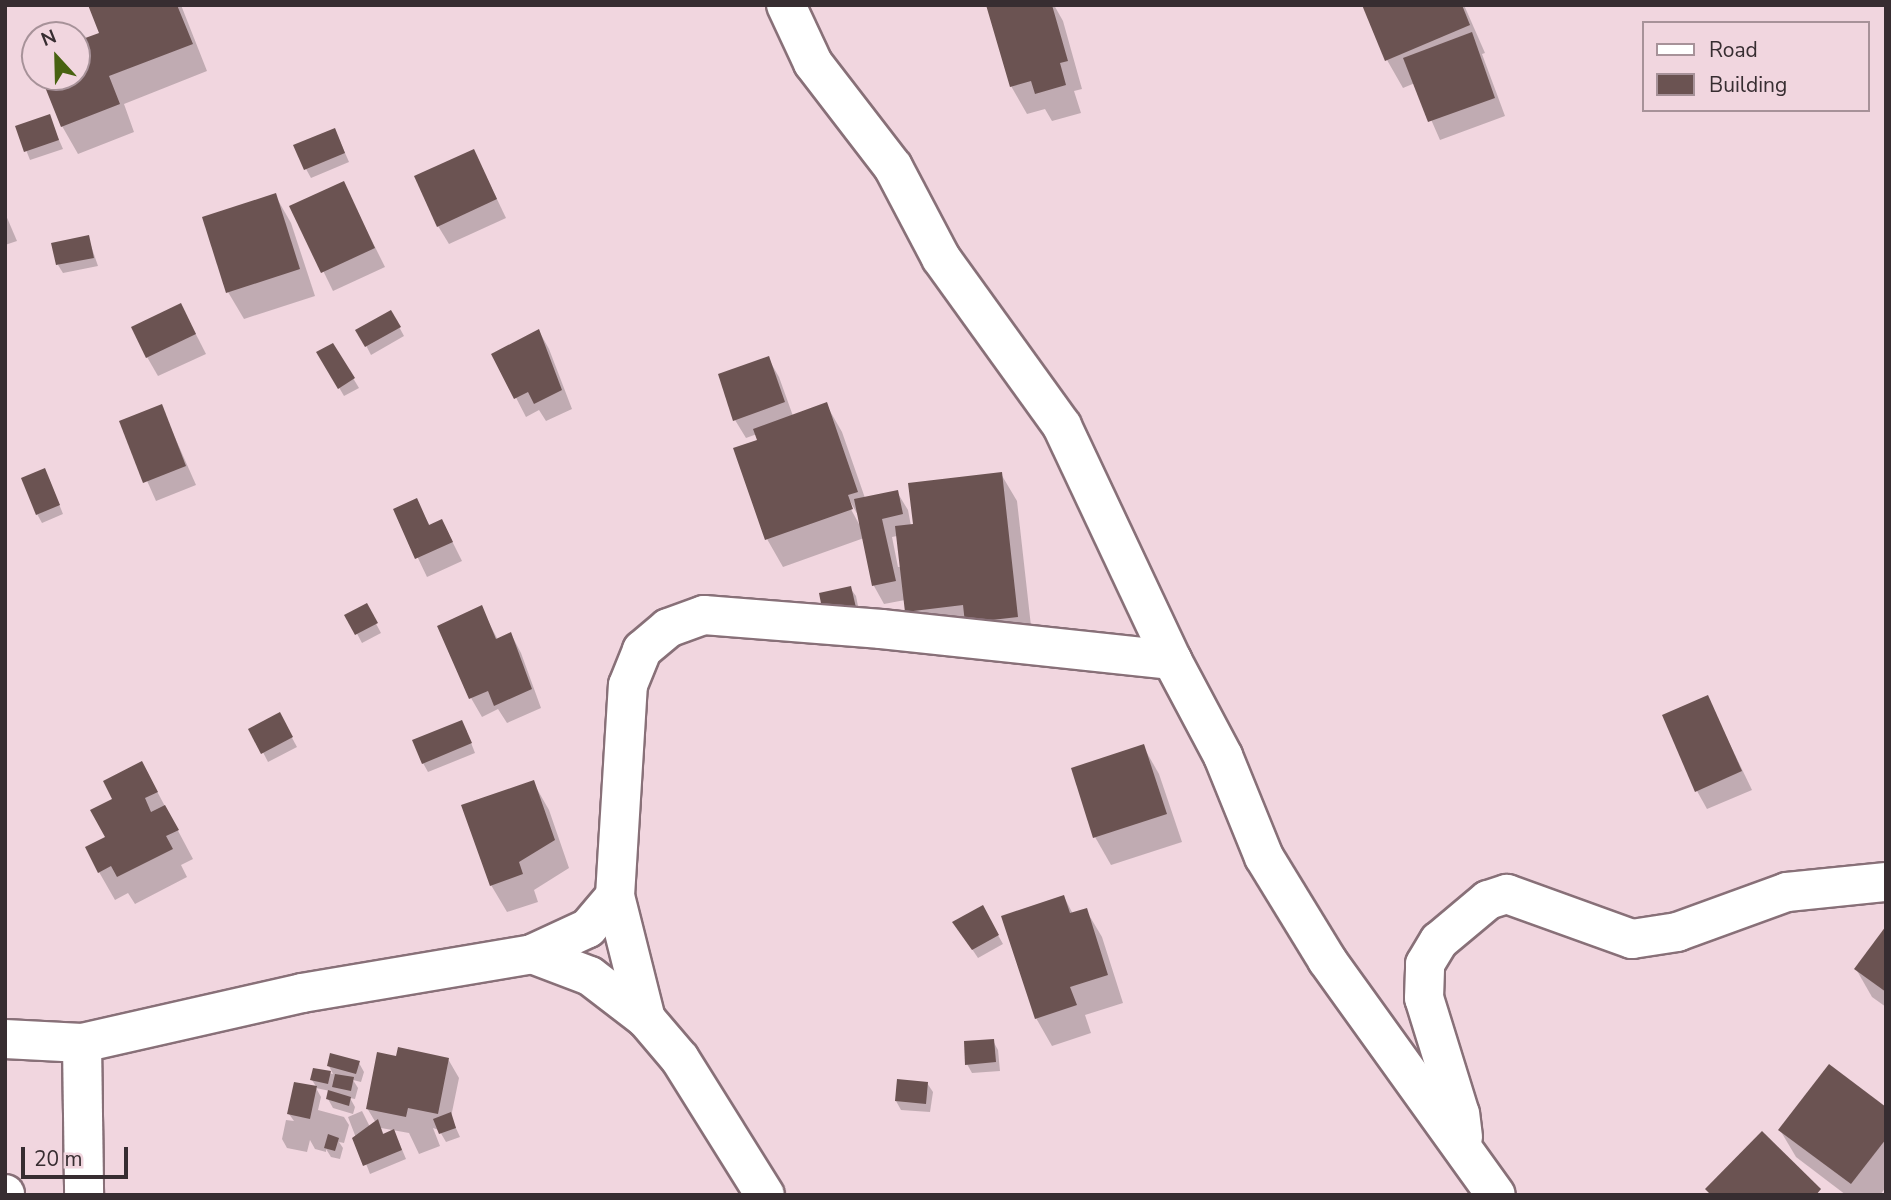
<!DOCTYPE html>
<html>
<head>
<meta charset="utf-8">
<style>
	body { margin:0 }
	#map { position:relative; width:1891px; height:1200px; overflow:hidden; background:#f1d6df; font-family:"Nunito Sans",sans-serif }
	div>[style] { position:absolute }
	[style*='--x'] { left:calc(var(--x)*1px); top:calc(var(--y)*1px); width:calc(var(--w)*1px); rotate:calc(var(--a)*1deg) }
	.shadow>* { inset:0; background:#0003 }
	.building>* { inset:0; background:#6b5352 }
	.roads { filter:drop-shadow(2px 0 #887078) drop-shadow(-2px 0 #887078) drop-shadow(0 2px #887078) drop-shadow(0 -2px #887078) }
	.minor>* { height:38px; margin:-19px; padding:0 19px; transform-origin:19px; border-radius:19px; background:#fff }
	span { translate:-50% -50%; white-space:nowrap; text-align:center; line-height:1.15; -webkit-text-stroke:7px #f1d6df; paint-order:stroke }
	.frame { position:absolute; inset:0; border:7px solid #372d31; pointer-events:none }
	.legend { position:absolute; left:1642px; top:21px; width:228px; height:91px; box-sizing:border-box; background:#f1d6df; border:2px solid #a79299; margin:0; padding:9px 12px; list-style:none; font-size:21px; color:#372d31 }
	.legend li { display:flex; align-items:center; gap:14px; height:35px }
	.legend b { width:35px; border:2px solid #a79299 }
	.north { position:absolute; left:21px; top:21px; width:70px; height:70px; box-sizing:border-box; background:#f1d6df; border:2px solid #a79299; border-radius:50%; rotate:338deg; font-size:19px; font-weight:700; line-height:28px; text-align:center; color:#372d31 }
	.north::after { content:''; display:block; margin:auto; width:24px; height:32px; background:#486211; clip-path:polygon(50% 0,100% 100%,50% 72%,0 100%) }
	.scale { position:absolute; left:21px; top:1147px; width:107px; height:32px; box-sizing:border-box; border:4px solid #372d31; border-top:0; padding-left:9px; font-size:21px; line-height:24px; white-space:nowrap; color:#372d31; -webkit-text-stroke:5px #f1d6df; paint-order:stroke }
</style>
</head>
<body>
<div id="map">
	<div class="shadow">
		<i style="clip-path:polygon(90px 5px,181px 5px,207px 71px,124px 104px,134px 132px,78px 154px,62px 126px,43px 77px,77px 77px,77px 43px,101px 34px)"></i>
		<i style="clip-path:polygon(988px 5px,1054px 5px,1063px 21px,1082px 89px,1074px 91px,1081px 113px,1052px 121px,1045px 109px,1027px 114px,1011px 86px)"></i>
		<i style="clip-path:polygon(1363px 5px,1464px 5px,1485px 53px,1482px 54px,1505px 116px,1440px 140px,1415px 83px,1403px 88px,1387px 60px)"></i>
		<i style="clip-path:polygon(49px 117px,63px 149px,30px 160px,17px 127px)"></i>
		<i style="clip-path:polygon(339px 139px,349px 162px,311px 178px,306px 169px)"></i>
		<i style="clip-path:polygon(474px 151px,506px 218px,449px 244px,438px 226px)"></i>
		<i style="clip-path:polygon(343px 183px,385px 267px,333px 291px,292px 207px)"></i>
		<i style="clip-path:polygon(275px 195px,291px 223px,315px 296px,244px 319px,228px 292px)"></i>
		<i style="clip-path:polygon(5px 213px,17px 241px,5px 245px)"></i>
		<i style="clip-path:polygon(88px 237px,98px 266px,63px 273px,58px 265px)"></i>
		<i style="clip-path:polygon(181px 305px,206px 354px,158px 376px,147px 357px)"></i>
		<i style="clip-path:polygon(391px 312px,404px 336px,371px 355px,358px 330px)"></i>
		<i style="clip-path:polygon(539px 331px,549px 349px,572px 409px,546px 421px,539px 410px,526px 417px,494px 355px)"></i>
		<i style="clip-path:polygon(333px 345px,359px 388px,344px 396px,319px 353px)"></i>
		<i style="clip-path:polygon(evenodd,768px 358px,779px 377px,793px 416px,826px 404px,842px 432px,865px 498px,897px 492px,908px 510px,911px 526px,1001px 474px,1017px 501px,1033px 644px,922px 639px,906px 612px,905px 600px,884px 604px,874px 586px,864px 538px,783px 567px,767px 539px,759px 441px,757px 434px,746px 438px,735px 420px,768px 358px,850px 501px,859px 517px,859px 524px,847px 502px,850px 501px,768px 358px,897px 536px,901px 567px,898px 567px,892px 537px,897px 536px)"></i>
		<i style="clip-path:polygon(161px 406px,196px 485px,156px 501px,121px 422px)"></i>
		<i style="clip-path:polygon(49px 479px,63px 514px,42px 523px,37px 514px)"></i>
		<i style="clip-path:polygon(416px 501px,430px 526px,442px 521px,462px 561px,427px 577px,395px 510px)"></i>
		<i style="clip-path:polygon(850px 588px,856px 596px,861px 621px,821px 594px)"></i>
		<i style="clip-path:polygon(366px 605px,381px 633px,362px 643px,347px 615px)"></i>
		<i style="clip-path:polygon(481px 608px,498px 640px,511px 634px,521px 653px,541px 708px,507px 723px,498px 709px,482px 717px,471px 698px)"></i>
		<i style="clip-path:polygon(1707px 697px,1752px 790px,1707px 809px,1697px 791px)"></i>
		<i style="clip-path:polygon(279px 714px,297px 747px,268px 762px,251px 729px)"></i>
		<i style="clip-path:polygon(466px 730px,475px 753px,428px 772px,423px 763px)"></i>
		<i style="clip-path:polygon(1143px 746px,1159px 774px,1182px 842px,1111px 865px,1095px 837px)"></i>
		<i style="clip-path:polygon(142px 763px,193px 859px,181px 865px,187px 877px,135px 904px,128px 893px,115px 900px,99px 872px,114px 800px)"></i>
		<i style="clip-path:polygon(533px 782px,549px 810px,569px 868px,534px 890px,538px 902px,507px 912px,491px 885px)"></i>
		<i style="clip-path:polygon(1064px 897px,1073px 914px,1086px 910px,1102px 937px,1123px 1003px,1085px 1015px,1091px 1033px,1052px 1046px,1036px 1018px)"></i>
		<i style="clip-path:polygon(982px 907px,1003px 944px,978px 958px,960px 931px)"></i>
		<i style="clip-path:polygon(1886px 929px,1886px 1007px,1872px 997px,1856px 969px)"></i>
		<i style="clip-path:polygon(993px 1041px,998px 1050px,1000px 1071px,972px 1073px,967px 1064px)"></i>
		<i style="clip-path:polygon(397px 1058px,448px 1059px,459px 1078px,451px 1117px,460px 1137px,446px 1142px,439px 1130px,433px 1128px,440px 1146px,419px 1154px,409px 1133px,381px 1128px,384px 1135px,398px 1140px,406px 1159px,370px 1174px,348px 1117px,362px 1111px,370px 1127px,376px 1123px,367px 1108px)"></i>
		<i style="clip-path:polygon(359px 1063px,364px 1072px,361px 1082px,353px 1080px,358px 1088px,355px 1099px,350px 1098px,355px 1107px,353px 1114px,333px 1108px,328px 1099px,330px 1091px,316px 1088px,321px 1097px,318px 1110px,344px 1117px,349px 1125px,344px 1143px,339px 1142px,343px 1148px,340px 1159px,331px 1157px,326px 1149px,326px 1152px,315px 1149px,310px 1140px,307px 1152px,287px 1148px,282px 1139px,286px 1120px,294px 1121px,289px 1114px,295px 1084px,317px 1088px,312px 1080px,314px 1070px,333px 1074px,329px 1066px)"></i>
		<i style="clip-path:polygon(927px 1083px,933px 1092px,930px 1112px,901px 1110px,896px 1101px)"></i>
		<i style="clip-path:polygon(1886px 1109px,1886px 1187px,1880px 1195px,1846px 1195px,1796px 1157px,1780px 1130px)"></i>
	</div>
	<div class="building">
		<i style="clip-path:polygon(88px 5px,177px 5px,193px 44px,109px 76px,120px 104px,61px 127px,41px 77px,77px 77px,77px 41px,99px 33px)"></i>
		<i style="clip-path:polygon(986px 5px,1052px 5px,1068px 61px,1060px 63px,1066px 85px,1035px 94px,1031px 81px,1010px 87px)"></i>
		<i style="clip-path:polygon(1362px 5px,1462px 5px,1470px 25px,1385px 61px)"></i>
		<i style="clip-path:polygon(1472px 32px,1495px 98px,1428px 122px,1403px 58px)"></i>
		<i style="clip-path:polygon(50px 114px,59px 140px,24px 152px,15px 126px)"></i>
		<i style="clip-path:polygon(335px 128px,345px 153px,304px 170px,293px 145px)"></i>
		<i style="clip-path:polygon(474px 149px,497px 199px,437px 227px,414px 176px)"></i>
		<i style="clip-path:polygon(344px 181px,375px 248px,321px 273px,289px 206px)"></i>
		<i style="clip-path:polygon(276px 193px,300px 269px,226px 293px,202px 217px)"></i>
		<i style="clip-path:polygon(89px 235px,94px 258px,56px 265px,51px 243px)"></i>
		<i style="clip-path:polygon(181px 303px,196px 334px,146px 358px,131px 327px)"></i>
		<i style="clip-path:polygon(391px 310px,401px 327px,365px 347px,355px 330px)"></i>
		<i style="clip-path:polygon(539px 329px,562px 390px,534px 404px,528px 392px,514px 399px,491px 354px)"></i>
		<i style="clip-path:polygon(333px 343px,355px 378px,338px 389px,316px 352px)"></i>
		<i style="clip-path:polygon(769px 356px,785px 402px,733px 421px,718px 374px)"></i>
		<i style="clip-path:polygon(827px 402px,858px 492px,848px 495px,853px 509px,765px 540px,733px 448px,757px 440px,753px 429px)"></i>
		<i style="clip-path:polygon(162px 404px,186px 466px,143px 483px,119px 421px)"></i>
		<i style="clip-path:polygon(45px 468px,60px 505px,36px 515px,21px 478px)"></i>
		<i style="clip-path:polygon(1002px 472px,1018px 617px,965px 623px,963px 605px,905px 612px,895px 526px,913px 524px,908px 483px)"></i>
		<i style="clip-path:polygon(898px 490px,903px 514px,882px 519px,896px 581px,872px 586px,854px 499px)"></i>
		<i style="clip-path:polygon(417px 498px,429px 525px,442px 519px,453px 542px,415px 559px,393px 509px)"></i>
		<i style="clip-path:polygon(851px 586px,857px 612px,824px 619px,819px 593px)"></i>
		<i style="clip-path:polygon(367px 603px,378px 623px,355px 635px,344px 615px)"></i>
		<i style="clip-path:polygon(482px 605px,496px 639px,511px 632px,532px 689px,494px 706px,488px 691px,469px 699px,437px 626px)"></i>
		<i style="clip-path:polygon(1708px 695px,1742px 771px,1695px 792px,1662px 715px)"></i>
		<i style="clip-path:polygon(280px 712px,293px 737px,261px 754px,248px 729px)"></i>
		<i style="clip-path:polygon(462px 720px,472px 743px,422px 764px,412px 740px)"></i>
		<i style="clip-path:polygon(1144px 744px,1167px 814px,1093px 838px,1071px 768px)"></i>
		<i style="clip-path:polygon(142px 761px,158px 792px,145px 798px,151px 812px,165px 805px,179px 830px,166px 836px,173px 849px,117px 877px,111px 866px,98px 873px,85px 847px,105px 837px,90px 810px,112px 799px,103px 781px)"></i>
		<i style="clip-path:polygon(534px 780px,555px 840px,519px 862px,523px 874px,490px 886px,461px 805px)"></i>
		<i style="clip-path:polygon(1064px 895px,1070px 913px,1087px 908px,1108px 975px,1070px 987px,1077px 1005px,1035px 1019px,1001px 916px)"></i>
		<i style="clip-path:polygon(983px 905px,999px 935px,972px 950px,952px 922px)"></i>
		<i style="clip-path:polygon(1886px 926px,1886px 992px,1854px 969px)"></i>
		<i style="clip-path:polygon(994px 1039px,996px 1062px,965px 1065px,964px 1041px)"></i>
		<i style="clip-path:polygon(398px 1047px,449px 1058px,438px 1114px,408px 1108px,406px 1117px,366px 1109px,377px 1052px,396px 1056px)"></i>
		<i style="clip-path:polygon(330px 1053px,360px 1061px,356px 1074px,327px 1066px)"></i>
		<i style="clip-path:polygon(1829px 1064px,1886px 1107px,1886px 1139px,1851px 1184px,1778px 1130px)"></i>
		<i style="clip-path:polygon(313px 1068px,331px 1071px,328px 1084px,310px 1080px)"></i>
		<i style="clip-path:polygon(335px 1074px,354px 1077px,351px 1091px,332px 1087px)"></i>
		<i style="clip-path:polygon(897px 1079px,928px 1082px,926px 1104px,895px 1101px)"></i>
		<i style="clip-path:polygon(294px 1082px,317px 1086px,310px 1119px,287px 1114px)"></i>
		<i style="clip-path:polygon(328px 1090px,351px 1097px,349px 1106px,326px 1099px)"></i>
		<i style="clip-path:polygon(451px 1112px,456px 1128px,439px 1134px,433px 1119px)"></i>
		<i style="clip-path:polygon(378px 1119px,383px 1134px,394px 1129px,402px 1150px,363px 1166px,352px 1138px)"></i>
		<i style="clip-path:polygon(1762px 1131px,1821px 1189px,1816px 1195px,1711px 1195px,1705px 1189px)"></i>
		<i style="clip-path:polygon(328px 1134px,339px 1138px,335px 1151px,324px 1148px)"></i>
	</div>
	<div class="roads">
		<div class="minor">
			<i style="--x:786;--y:5;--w:64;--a:65"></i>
			<i style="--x:813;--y:63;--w:131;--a:52.4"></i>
			<i style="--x:893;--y:167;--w:103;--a:62.2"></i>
			<i style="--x:941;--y:258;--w:207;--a:54.2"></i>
			<i style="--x:1062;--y:426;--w:259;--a:64.8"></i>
			<i style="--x:1172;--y:660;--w:109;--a:62"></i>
			<i style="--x:1223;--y:756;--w:109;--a:67.9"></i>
			<i style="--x:1264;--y:857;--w:121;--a:58.5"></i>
			<i style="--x:1327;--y:960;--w:289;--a:54.3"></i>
			<i style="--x:615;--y:896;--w:127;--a:75.9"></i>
			<i style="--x:532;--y:954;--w:62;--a:20.8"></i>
			<i style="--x:590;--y:976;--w:71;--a:37.5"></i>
			<i style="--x:646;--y:1019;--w:52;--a:49.6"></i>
			<i style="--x:680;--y:1059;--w:160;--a:58"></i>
			<i style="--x:5;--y:1039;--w:77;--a:3"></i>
			<i style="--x:82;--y:1043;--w:226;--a:-12.8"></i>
			<i style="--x:302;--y:993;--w:233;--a:-9.6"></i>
			<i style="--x:532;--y:954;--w:62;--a:-24.9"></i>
			<i style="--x:588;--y:928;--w:42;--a:-49.8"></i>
			<i style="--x:615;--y:896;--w:211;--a:-86.5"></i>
			<i style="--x:628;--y:685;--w:38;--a:-68"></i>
			<i style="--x:642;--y:650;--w:34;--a:-40"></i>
			<i style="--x:668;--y:628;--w:38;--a:-20"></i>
			<i style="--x:704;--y:615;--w:178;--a:4.5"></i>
			<i style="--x:881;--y:629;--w:293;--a:6.1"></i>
			<i style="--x:82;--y:1043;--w:152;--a:89.2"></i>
			<i style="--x:1463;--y:1137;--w:23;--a:-97"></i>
			<i style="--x:1460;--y:1114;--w:121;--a:-107.2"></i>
			<i style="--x:1424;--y:998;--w:34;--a:-88"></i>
			<i style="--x:1425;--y:964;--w:27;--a:-59"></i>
			<i style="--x:1439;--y:941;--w:64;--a:-39.9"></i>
			<i style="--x:1488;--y:900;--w:20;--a:-18"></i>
			<i style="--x:1507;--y:894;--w:133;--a:19.8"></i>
			<i style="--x:1632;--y:939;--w:46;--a:-8.8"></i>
			<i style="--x:1677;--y:932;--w:117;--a:-20"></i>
			<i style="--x:1787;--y:892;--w:100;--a:-5.8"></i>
			<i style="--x:5;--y:1194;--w:1;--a:90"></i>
		</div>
	</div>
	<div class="frame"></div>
	<ul class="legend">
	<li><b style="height:9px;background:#fff"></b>Road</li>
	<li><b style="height:19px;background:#6b5352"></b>Building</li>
	</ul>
	<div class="north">N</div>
	<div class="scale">20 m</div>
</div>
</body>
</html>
